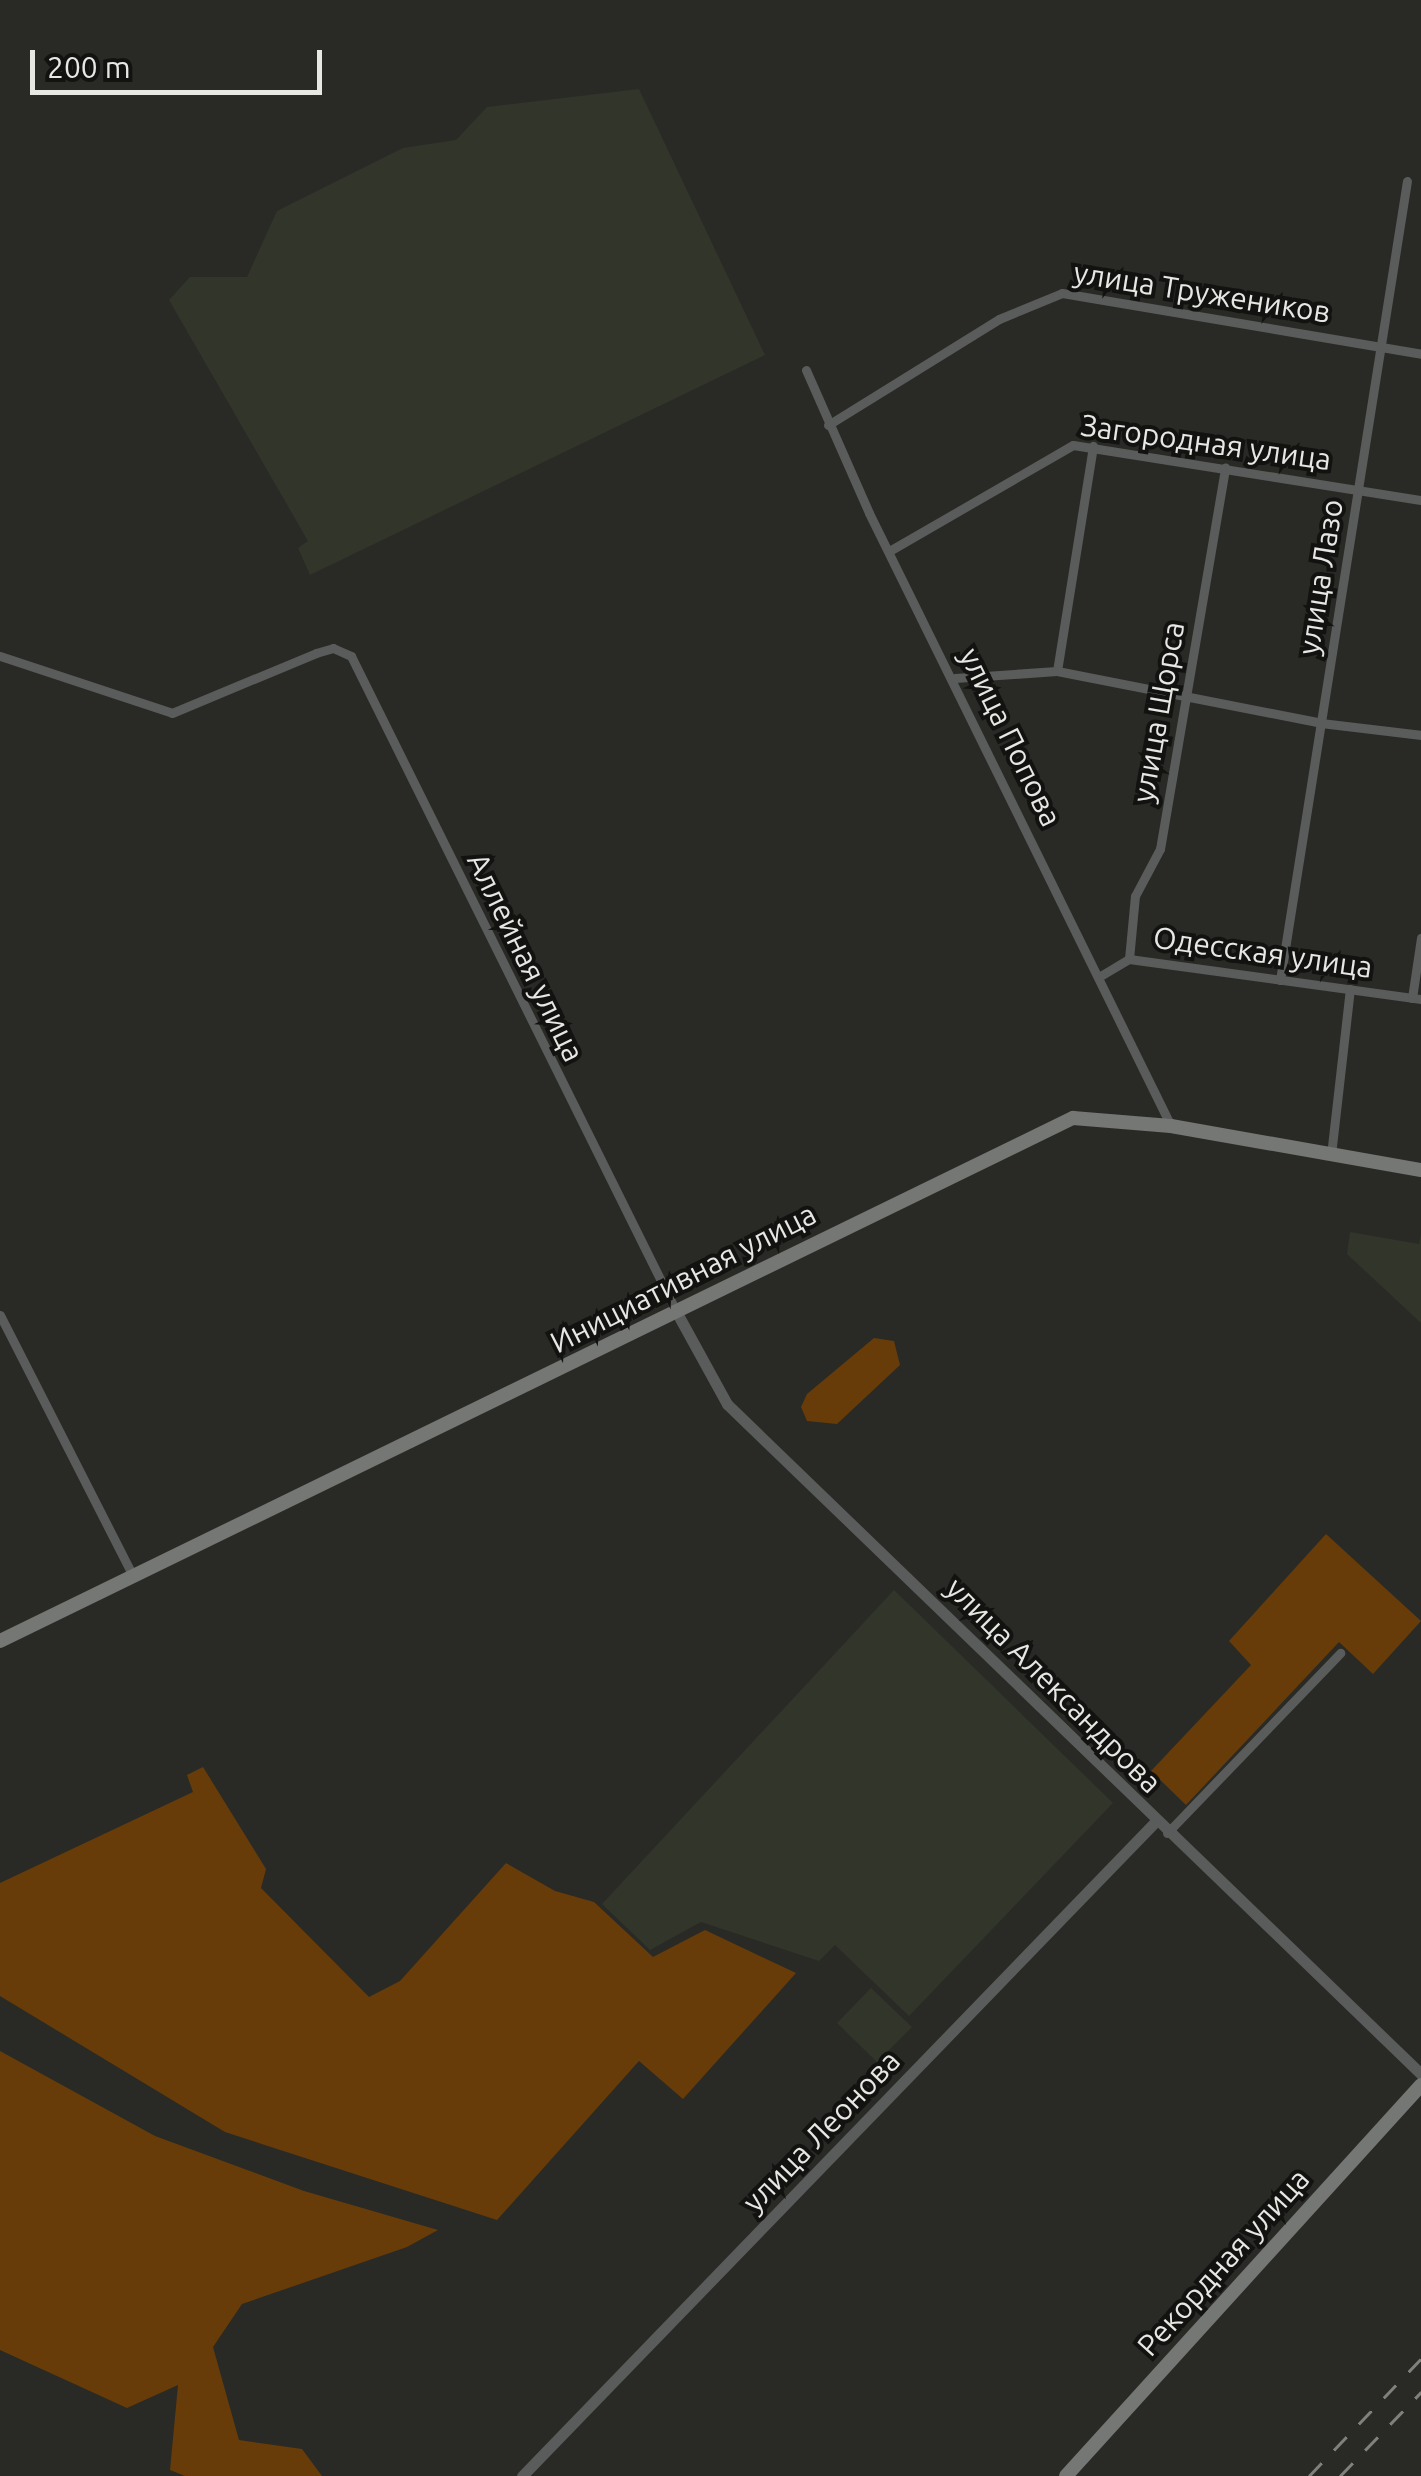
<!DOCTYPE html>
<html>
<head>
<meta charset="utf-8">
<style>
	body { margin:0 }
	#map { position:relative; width:1421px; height:2476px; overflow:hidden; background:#292a25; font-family:Ubuntu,sans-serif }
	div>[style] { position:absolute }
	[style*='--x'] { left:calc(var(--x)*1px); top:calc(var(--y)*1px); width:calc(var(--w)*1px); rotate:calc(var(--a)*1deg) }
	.built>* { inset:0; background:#32352a }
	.green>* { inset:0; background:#673c09 }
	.minor>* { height:9px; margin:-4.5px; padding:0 4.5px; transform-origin:4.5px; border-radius:4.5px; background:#595c5a }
	.tertiary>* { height:11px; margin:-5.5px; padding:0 5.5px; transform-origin:5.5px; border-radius:5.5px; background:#595c5a }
	.secondary>* { height:14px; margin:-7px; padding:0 7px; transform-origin:7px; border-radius:7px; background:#747774 }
	.rail>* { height:2.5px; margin-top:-1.25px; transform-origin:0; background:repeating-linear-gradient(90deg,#80817c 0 18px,transparent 0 36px) }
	span { translate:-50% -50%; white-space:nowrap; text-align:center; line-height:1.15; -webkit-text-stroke:8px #121210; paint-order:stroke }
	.street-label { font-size:30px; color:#e7e8e4 }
	.scale { position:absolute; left:30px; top:50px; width:292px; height:45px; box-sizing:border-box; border:5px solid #e7e8e4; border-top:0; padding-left:12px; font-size:30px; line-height:35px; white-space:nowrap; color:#e7e8e4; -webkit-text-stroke:8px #121210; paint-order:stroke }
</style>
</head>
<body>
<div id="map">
	<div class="built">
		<i style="clip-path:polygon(639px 89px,765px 355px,310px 575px,298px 548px,308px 541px,169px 300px,190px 277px,247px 277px,277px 211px,403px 148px,456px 140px,487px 107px)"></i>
		<i style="clip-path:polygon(1350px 1232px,1419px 1244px,1421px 1234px,1421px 1323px,1347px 1254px)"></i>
		<i style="clip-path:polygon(894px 1590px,1113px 1803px,909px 2016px,835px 1945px,819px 1961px,701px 1922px,650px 1950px,602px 1904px)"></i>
		<i style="clip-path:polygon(871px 1988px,912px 2027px,877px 2062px,837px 2023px)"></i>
	</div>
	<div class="green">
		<i style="clip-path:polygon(874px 1338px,894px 1341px,900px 1365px,837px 1424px,807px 1421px,801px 1407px,807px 1394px)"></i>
		<i style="clip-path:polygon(1326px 1534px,1421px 1621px,1373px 1674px,1339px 1642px,1186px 1805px,1151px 1771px,1251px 1665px,1229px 1641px)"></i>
		<i style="clip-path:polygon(203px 1767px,266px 1869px,261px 1888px,369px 1997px,400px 1981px,506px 1863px,555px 1891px,594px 1902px,653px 1957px,705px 1930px,796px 1973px,683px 2099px,639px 2061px,497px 2220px,225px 2132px,0 1996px,0 1883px,193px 1792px,187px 1775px)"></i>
		<i style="clip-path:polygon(0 2051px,155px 2136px,304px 2191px,438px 2230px,407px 2247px,242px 2304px,213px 2347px,239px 2440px,302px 2449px,322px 2476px,185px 2476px,170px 2470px,178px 2385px,127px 2408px,0 2350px)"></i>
	</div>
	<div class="minor">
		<i style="--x:806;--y:370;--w:156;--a:66.2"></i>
		<i style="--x:869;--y:513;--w:683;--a:63.77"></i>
		<i style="--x:828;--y:425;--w:201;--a:-31.8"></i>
		<i style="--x:999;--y:319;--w:68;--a:-22.4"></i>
		<i style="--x:1062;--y:293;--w:364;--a:9.6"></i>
		<i style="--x:891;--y:550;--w:210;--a:-30"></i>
		<i style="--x:1073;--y:445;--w:352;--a:9"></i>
		<i style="--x:0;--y:656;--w:181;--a:18.3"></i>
		<i style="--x:172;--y:713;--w:156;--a:-22.6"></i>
		<i style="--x:316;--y:653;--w:18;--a:-16"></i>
		<i style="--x:333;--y:648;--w:20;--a:24"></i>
		<i style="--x:351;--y:656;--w:733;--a:63.61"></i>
		<i style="--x:1057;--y:671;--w:228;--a:-80.9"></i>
		<i style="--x:955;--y:678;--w:102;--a:-3.9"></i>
		<i style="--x:1057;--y:671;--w:269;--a:11.1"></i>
		<i style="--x:1321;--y:723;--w:101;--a:6.8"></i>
		<i style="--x:1129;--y:959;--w:63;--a:-84.6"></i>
		<i style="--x:1135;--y:896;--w:53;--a:-62"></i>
		<i style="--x:1160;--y:849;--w:387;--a:-80.3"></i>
		<i style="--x:1102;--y:975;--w:31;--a:-31"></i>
		<i style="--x:1129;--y:959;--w:295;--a:7.8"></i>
		<i style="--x:1280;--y:980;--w:809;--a:-80.97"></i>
		<i style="--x:1412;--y:998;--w:61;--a:-81.5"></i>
		<i style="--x:1331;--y:1155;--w:167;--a:-83.5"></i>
		<i style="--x:0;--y:1315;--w:293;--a:63"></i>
		<i style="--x:1167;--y:1833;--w:250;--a:-46.1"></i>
	</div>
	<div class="tertiary">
		<i style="--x:677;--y:1313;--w:104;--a:61.2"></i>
		<i style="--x:727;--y:1404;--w:965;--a:43.99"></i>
		<i style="--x:522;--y:2476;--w:910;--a:-45.93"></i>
	</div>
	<div class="secondary">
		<i style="--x:0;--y:1641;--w:1194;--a:-25.99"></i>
		<i style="--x:1073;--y:1118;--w:98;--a:4.7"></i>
		<i style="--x:1171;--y:1126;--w:254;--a:10"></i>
		<i style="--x:1066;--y:2476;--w:528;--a:-47.76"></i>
	</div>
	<div class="rail">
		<i style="--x:1309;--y:2476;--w:162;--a:-46.3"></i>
		<i style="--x:1340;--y:2476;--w:117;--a:-46"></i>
	</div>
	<div class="street-label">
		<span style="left:1202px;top:292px;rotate:9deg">улица Тружеников</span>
		<span style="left:1206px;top:442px;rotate:8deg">Загородная улица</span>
		<span style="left:1320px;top:577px;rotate:-81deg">улица Лазо</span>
		<span style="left:1158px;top:712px;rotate:-80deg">улица Щорса</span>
		<span style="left:1011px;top:737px;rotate:64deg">улица Попова</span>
		<span style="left:1263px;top:952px;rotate:8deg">Одесская улица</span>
		<span style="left:526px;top:957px;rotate:64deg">Аллейная улица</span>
		<span style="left:683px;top:1278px;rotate:-27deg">Инициативная улица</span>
		<span style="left:1054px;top:1685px;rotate:45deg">улица Александрова</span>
		<span style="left:821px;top:2131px;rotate:-46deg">улица Леонова</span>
		<span style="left:1223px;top:2262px;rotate:-48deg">Рекордная улица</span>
	</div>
	<div class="scale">200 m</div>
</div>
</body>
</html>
